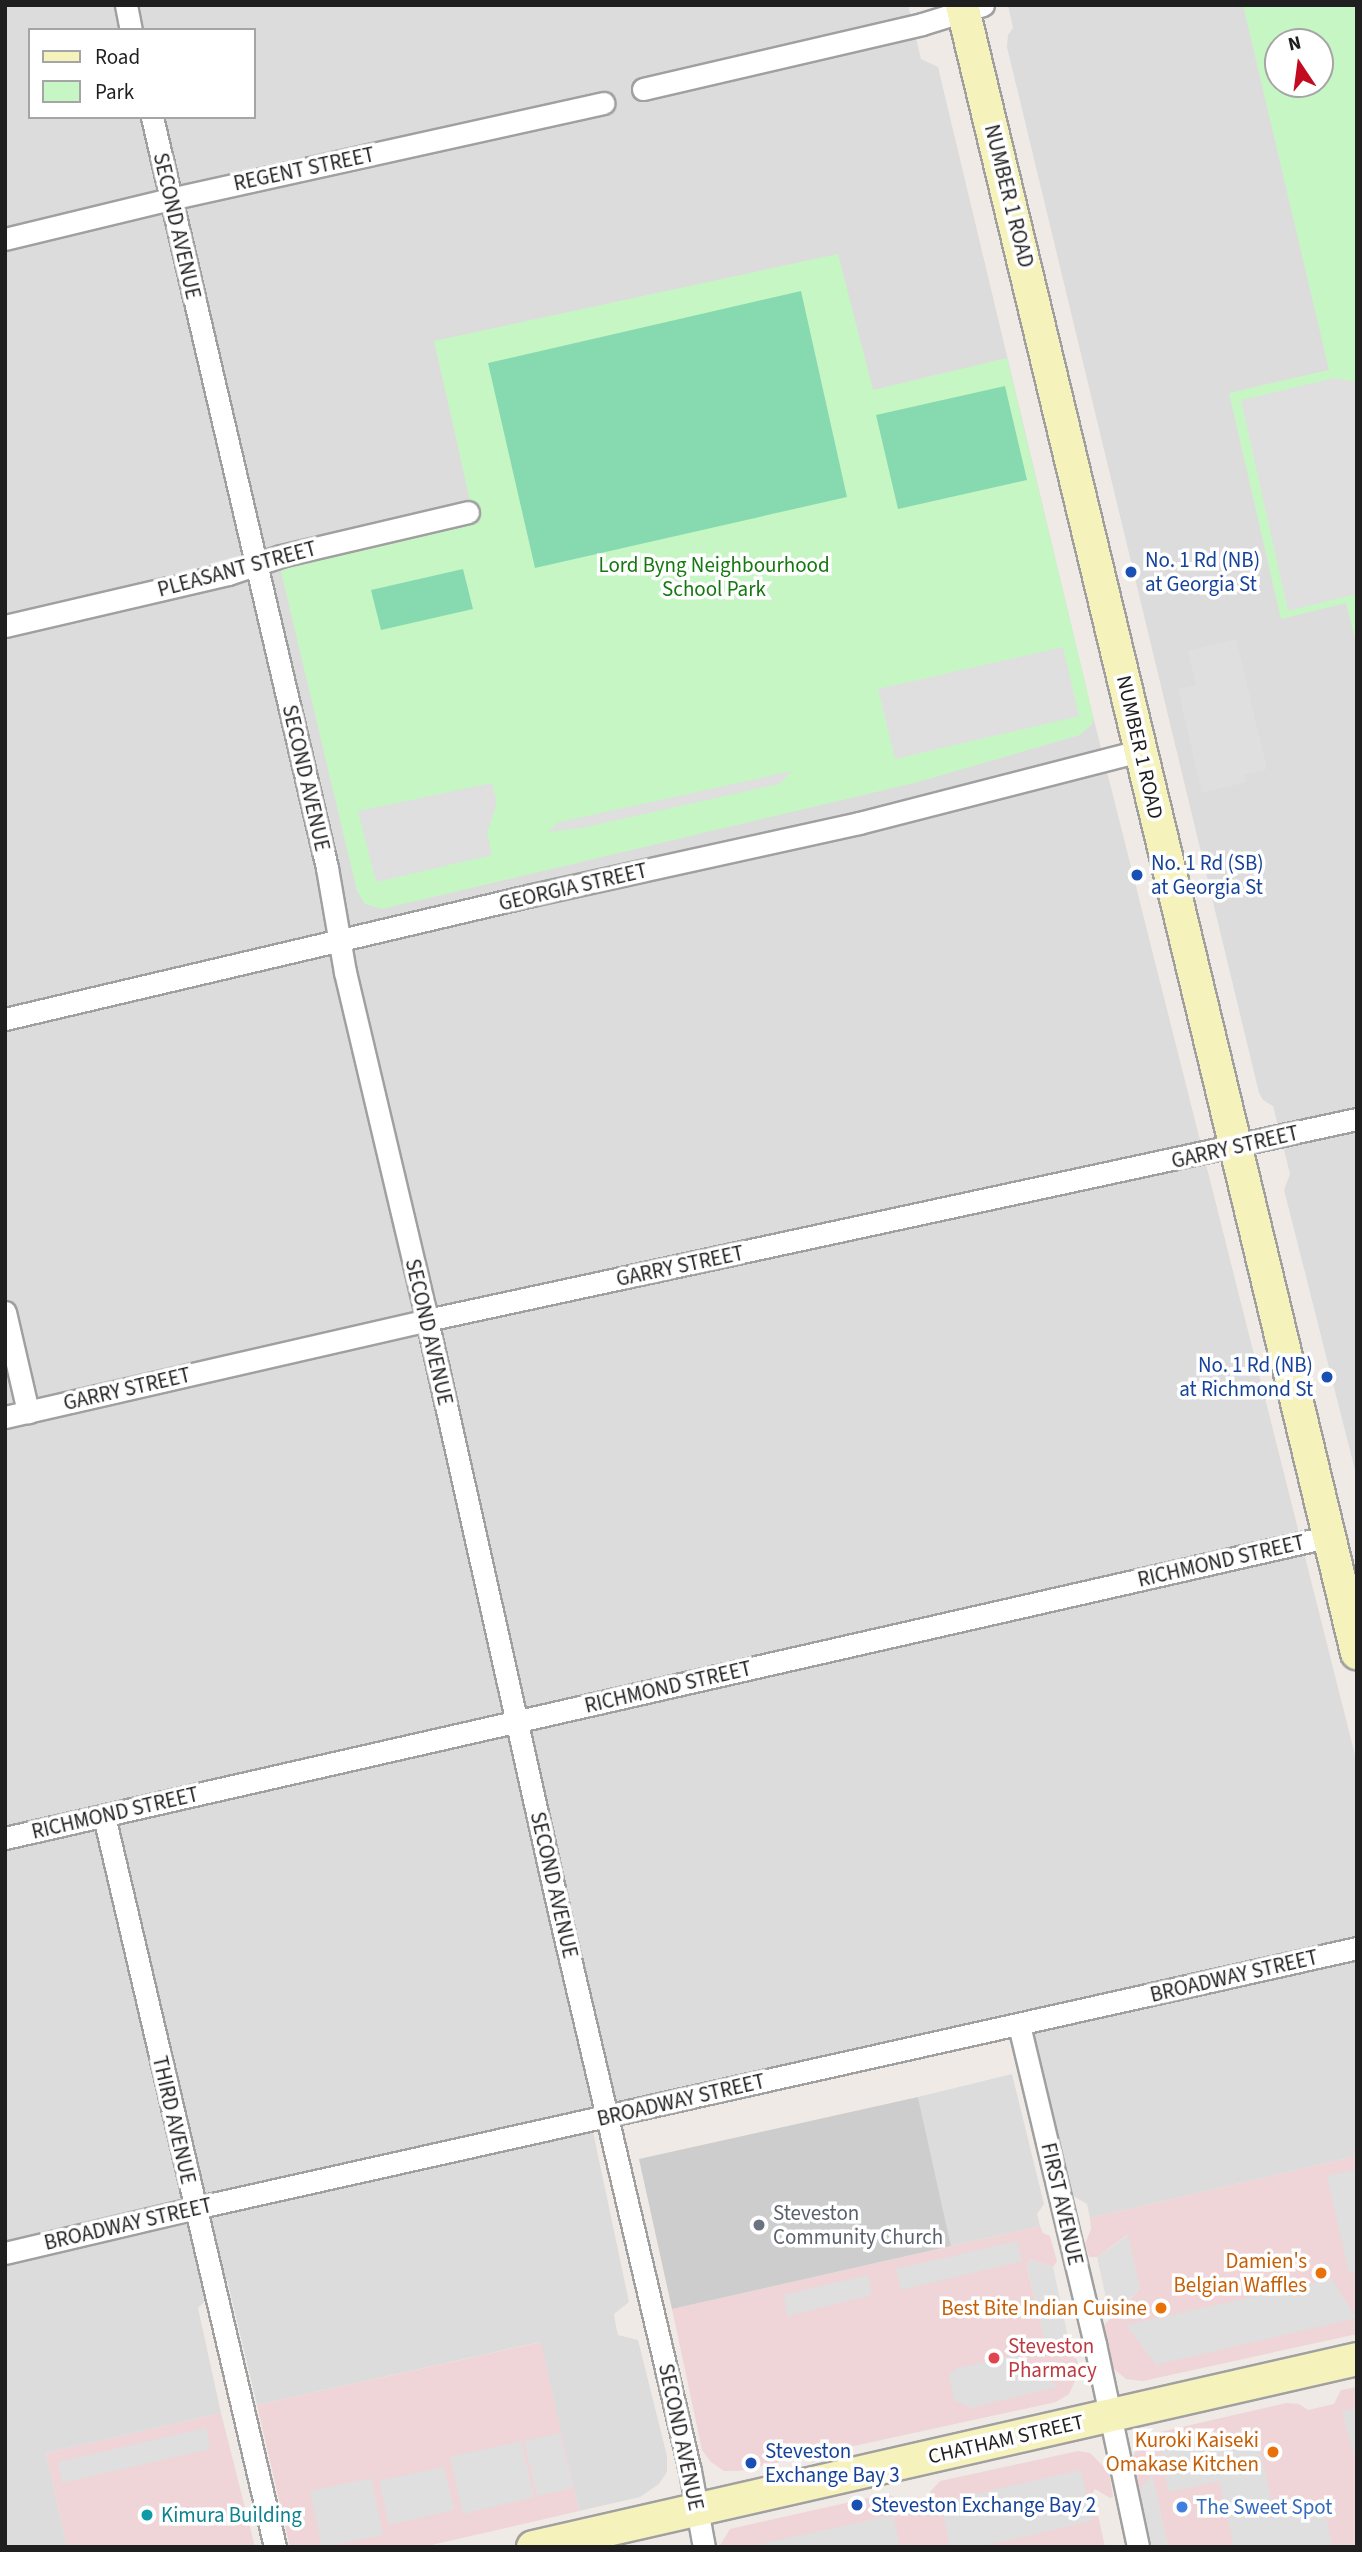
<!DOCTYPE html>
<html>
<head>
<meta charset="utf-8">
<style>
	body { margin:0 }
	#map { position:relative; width:1362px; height:2552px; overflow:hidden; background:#efeae5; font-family:"Source Sans 3",sans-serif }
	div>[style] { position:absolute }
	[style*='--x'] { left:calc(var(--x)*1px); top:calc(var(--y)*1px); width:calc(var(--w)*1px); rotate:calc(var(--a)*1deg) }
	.residential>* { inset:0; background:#dddcdc }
	.commercial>* { inset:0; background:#efd5d7 }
	.religious>* { inset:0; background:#cdcdcd }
	.park>* { inset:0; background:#c7f6c5 }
	.pitch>* { inset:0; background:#87dab0 }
	.parking>* { inset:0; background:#dfdfdf }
	.roads { filter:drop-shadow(2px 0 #a0a0a0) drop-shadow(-2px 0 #a0a0a0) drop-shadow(0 2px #a0a0a0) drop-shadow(0 -2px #a0a0a0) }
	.street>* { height:21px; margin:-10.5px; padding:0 10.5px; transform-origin:10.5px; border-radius:10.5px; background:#fff }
	.secondary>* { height:32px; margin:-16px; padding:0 16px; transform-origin:16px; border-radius:16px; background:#f6f2bc }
	.dots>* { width:19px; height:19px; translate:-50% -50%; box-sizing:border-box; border:4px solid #fff; border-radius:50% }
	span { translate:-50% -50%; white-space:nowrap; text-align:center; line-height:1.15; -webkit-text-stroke:7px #fff; paint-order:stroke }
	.street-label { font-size:21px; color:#1f1f1f }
	.transit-label { font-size:21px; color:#164399 }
	.left { translate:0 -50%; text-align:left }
	.right { translate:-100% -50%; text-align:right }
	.park-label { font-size:21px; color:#157811 }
	.worship-label { font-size:21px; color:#5b616d }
	.food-label { font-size:21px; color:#c56008 }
	.health-label { font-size:21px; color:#be3a42 }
	.shop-label { font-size:21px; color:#366cbe }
	.culture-label { font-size:21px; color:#0d838f }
	.frame { position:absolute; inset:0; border:7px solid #1f1f1f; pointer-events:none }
	.legend { position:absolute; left:28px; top:28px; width:228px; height:91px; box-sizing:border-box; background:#fff; border:2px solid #a5a5a5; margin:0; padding:9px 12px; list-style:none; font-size:21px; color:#1f1f1f }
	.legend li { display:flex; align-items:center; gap:14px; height:35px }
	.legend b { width:35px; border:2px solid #a5a5a5 }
	.north { position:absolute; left:1264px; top:28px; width:70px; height:70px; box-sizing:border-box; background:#fff; border:2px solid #a5a5a5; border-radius:50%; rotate:347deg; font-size:19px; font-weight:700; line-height:28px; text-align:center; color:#1f1f1f }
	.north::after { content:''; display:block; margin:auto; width:24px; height:32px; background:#c20b21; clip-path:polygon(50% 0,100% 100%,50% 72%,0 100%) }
</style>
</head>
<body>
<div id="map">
	<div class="residential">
		<i style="clip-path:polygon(evenodd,5px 5px,908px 5px,921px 59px,938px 67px,1093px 716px,1357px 1763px,1357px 2156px,1090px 2218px,1087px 2204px,1072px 2195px,1028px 2009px,588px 2108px,629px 2302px,614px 2314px,616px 2326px,618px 2335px,638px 2340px,667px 2456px,667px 2472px,659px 2484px,640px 2497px,579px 2511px,540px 2342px,257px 2405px,227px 2279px,198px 2308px,221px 2413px,46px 2453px,67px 2547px,5px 2547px,5px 5px,30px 30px,254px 30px,254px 117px,30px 117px,30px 30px)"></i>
		<i style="clip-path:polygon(evenodd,1008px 5px,1357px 5px,1357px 1478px,1284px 1190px,1290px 1174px,1273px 1106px,1263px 1100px,1259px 1093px,1007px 47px,1008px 35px,1013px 28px,1008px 5px,1278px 42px,1320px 42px,1320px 84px,1278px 84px,1278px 42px)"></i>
		<i style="clip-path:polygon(1012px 2074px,1044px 2204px,1037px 2214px,1040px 2226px,951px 2246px,918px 2097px)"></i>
	</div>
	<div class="commercial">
		<i style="clip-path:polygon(1357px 2156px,1357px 2334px,1143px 2381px,1126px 2379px,1113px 2368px,1104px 2325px,1140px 2289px,1127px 2235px,1097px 2257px,1089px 2257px,1085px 2244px,1091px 2229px,1090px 2218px)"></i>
		<i style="clip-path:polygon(1040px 2226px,1043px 2233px,1050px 2236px,1057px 2261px,1053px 2267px,1030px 2259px,1027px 2268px,1046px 2345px,1077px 2359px,1079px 2372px,1069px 2394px,1056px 2402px,739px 2471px,724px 2471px,711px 2462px,702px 2450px,672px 2309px)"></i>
		<i style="clip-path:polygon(541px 2342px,579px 2511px,423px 2547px,290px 2547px,257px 2405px)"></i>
		<i style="clip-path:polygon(1357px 2387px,1357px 2547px,1168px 2547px,1152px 2476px,1141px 2489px,1134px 2488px,1130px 2469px,1133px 2456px,1141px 2441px,1156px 2433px,1286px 2403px,1299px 2404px,1308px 2410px,1334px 2404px,1341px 2390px)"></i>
		<i style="clip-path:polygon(221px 2413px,255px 2547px,67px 2547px,46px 2453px)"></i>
		<i style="clip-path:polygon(1078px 2451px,1090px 2453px,1109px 2472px,1113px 2497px,1110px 2498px,1095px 2489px,1093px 2492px,1105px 2547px,719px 2547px,730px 2529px,886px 2494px,900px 2499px,907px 2511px,929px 2506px,930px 2492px,940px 2481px)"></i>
	</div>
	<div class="religious">
		<i style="clip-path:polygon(918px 2097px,951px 2246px,672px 2309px,639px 2159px)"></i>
	</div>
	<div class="park">
		<i style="clip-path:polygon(evenodd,1243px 5px,1357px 5px,1357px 647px,1346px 603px,1281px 619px,1229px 393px,1329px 370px,1243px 5px,1278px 42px,1320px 42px,1320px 84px,1278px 84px,1278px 42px)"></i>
		<i style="clip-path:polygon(838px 254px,873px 390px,1007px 358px,1093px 716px,1092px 724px,1080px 735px,918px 782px,382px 909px,365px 904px,357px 891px,279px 563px,474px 518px,434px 341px)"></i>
	</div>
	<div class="pitch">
		<i style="clip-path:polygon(801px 291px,847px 497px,535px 568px,488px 363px)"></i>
		<i style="clip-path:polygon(1005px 386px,1027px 480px,898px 509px,876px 415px)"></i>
		<i style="clip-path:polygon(463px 569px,473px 609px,381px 630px,371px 590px)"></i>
	</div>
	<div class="parking">
		<i style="clip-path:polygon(1334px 378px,1357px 382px,1357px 596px,1356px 594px,1288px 611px,1241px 400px)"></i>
		<i style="clip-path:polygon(1236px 639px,1267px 769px,1244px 775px,1246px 782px,1202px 793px,1178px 689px,1196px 685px,1188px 651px)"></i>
		<i style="clip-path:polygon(1063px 647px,1079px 716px,895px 759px,878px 689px)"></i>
		<i style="clip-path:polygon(792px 771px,779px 784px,582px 828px,548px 832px,559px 822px)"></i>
		<i style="clip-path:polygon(492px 783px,497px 803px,487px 833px,492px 855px,376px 882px,358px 811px)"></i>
		<i style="clip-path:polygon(1357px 2169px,1357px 2271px,1349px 2273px,1327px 2176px)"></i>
		<i style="clip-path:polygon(1128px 2235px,1140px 2289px,1110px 2316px,1097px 2257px)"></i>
		<i style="clip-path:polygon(1017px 2241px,1022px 2261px,901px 2290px,896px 2269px)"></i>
		<i style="clip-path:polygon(1030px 2259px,1053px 2267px,1072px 2356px,1046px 2345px,1027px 2268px)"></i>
		<i style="clip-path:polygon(868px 2275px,872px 2295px,787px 2316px,784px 2295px)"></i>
		<i style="clip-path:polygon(1332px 2279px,1356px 2318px,1156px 2365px,1126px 2325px)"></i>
		<i style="clip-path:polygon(1018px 2355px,1057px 2387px,971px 2408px,954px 2400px,949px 2375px,957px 2368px)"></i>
		<i style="clip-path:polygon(1357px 2408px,1357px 2457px,1354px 2457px,1342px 2411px)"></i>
		<i style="clip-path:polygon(206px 2428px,210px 2449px,62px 2483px,58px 2462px)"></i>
		<i style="clip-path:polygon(560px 2433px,573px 2488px,537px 2496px,524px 2441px)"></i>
		<i style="clip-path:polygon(1238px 2435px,1240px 2442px,1257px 2438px,1275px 2515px,1323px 2504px,1333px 2547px,1234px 2547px,1219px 2481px,1169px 2492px,1160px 2452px)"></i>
		<i style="clip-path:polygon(521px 2441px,534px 2497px,463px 2514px,450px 2457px)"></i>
		<i style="clip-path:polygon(444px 2467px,454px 2510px,389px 2525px,379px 2481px)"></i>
		<i style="clip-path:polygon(1081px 2470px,1092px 2521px,978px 2547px,950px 2547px,940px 2502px)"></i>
		<i style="clip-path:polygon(1152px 2475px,1168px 2547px,1152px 2547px,1139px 2490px)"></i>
		<i style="clip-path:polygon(371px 2478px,383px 2535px,322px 2547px,310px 2491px)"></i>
		<i style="clip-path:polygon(893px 2515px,900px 2547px,747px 2547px)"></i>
	</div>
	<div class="roads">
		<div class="street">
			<i style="--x:126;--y:5;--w:25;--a:79"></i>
			<i style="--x:643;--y:89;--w:286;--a:-13.1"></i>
			<i style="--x:922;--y:24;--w:64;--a:-17.3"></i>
			<i style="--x:152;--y:117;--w:771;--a:76.88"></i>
			<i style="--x:327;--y:868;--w:106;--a:80.2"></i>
			<i style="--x:345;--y:972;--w:358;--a:76.7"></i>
			<i style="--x:427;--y:1320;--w:611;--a:77.42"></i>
			<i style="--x:560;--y:1916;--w:570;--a:76.82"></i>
			<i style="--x:690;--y:2471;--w:77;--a:79.6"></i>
			<i style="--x:5;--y:239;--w:170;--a:-13.6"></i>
			<i style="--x:170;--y:199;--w:444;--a:-12.5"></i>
			<i style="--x:5;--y:626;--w:229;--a:-13.1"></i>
			<i style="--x:228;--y:574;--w:56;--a:-18.8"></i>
			<i style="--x:281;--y:556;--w:192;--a:-13.2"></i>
			<i style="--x:5;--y:1019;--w:541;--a:-13.24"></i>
			<i style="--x:532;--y:895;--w:335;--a:-12.4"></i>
			<i style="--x:859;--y:823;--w:290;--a:-14.4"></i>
			<i style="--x:5;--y:1312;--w:103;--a:77"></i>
			<i style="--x:5;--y:1417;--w:433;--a:-12.9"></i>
			<i style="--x:427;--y:1320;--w:951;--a:-12.2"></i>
			<i style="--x:104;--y:1816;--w:751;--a:76.83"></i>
			<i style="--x:5;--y:1838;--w:1360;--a:-12.83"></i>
			<i style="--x:1019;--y:2025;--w:328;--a:76.6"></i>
			<i style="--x:1095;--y:2344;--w:208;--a:78"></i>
			<i style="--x:5;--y:2253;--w:195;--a:-13.3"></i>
			<i style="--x:195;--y:2208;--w:1191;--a:-12.61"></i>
		</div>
		<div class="secondary">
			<i style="--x:962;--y:5;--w:1695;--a:76.52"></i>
			<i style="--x:533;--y:2547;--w:845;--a:-12.85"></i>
		</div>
	</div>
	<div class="dots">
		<i style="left:1131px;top:572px;background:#1a4fb4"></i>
		<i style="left:1137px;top:875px;background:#1a4fb4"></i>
		<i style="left:1327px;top:1377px;background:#1a4fb4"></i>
		<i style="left:759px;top:2225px;background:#6b7280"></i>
		<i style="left:1321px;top:2273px;background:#e8710a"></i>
		<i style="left:1161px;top:2308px;background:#e8710a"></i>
		<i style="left:994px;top:2358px;background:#e0444e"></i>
		<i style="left:1273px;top:2452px;background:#e8710a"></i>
		<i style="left:751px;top:2463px;background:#1a4fb4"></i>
		<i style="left:857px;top:2505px;background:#1a4fb4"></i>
		<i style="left:1182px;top:2507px;background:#3f7fe0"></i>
		<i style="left:147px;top:2515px;background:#0f9aa8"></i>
	</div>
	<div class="street-label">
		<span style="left:304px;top:169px;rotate:-12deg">REGENT STREET</span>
		<span style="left:1009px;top:196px;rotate:76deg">NUMBER 1 ROAD</span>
		<span style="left:177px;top:226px;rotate:77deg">SECOND AVENUE</span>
		<span style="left:237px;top:569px;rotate:-15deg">PLEASANT STREET</span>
		<span style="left:1140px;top:747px;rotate:77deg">NUMBER 1 ROAD</span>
		<span style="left:306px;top:778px;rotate:77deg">SECOND AVENUE</span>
		<span style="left:573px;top:887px;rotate:-13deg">GEORGIA STREET</span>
		<span style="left:1235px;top:1147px;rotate:-13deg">GARRY STREET</span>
		<span style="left:680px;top:1266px;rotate:-12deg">GARRY STREET</span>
		<span style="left:429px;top:1332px;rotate:77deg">SECOND AVENUE</span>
		<span style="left:127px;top:1389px;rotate:-13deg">GARRY STREET</span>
		<span style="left:1221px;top:1561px;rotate:-13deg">RICHMOND STREET</span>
		<span style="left:668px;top:1687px;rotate:-13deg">RICHMOND STREET</span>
		<span style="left:115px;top:1813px;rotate:-13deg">RICHMOND STREET</span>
		<span style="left:554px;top:1885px;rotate:77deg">SECOND AVENUE</span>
		<span style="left:1234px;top:1976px;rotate:-13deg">BROADWAY STREET</span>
		<span style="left:681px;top:2100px;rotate:-13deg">BROADWAY STREET</span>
		<span style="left:174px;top:2120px;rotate:77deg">THIRD AVENUE</span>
		<span style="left:1062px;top:2204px;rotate:77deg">FIRST AVENUE</span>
		<span style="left:128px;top:2224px;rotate:-13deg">BROADWAY STREET</span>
		<span style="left:681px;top:2437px;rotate:78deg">SECOND AVENUE</span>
		<span style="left:1006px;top:2439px;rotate:-13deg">CHATHAM STREET</span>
	</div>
	<div class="transit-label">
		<span class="left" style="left:1145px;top:572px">No. 1 Rd (NB)<br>at Georgia St</span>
		<span class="left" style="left:1151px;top:875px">No. 1 Rd (SB)<br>at Georgia St</span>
		<span class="right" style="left:1313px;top:1377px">No. 1 Rd (NB)<br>at Richmond St</span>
		<span class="left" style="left:765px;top:2463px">Steveston<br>Exchange Bay 3</span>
		<span class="left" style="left:871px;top:2505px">Steveston Exchange Bay 2</span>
	</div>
	<div class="park-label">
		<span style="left:714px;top:577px">Lord Byng Neighbourhood<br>School Park</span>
	</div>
	<div class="worship-label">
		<span class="left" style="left:773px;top:2225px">Steveston<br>Community Church</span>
	</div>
	<div class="food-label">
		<span class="right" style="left:1307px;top:2273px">Damien's<br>Belgian Waffles</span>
		<span class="right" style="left:1147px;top:2308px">Best Bite Indian Cuisine</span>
		<span class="right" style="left:1259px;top:2452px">Kuroki Kaiseki<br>Omakase Kitchen</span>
	</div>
	<div class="health-label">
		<span class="left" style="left:1008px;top:2358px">Steveston<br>Pharmacy</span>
	</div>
	<div class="shop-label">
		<span class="left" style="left:1196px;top:2507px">The Sweet Spot</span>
	</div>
	<div class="culture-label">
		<span class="left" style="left:161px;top:2515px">Kimura Building</span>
	</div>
	<div class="frame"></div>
	<ul class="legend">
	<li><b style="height:9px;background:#f6f2bc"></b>Road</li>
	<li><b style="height:19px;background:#c7f6c5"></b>Park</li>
	</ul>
	<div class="north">N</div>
</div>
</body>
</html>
